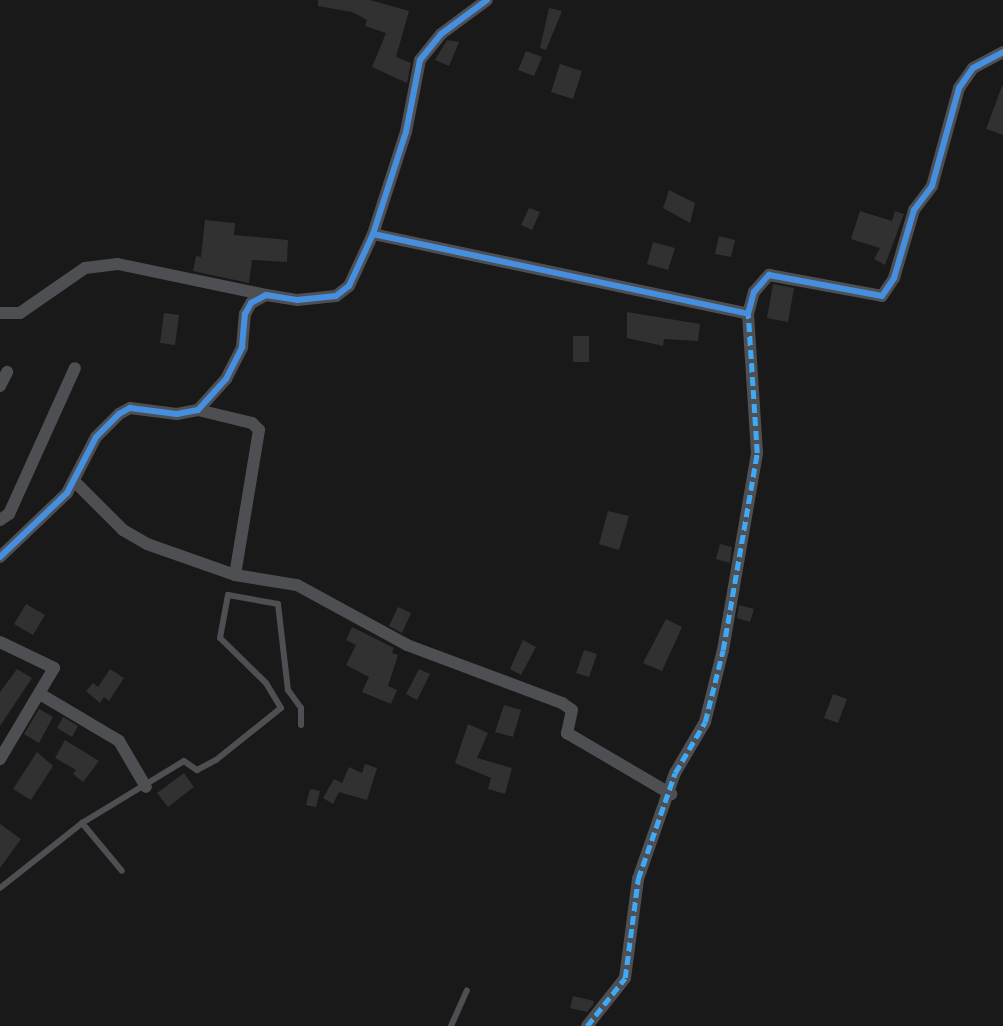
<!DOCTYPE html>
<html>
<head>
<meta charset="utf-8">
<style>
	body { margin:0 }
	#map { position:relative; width:1003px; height:1026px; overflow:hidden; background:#19191a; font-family:"Golos Text",sans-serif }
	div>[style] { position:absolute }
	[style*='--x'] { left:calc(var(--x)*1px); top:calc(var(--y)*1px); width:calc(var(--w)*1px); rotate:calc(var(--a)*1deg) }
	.building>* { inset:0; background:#313132 }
	.lane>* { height:6px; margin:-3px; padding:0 3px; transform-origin:3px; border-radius:3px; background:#4e4f53 }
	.street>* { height:12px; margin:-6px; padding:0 6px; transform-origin:6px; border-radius:6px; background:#4e4f53 }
	.quiet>* { height:4.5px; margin-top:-2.25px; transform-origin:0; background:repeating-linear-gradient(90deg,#3fa9f5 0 9px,transparent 0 13.5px) }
	.cycleway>* { height:6px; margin:-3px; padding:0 3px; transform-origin:3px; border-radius:3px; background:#468fdf }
	span { translate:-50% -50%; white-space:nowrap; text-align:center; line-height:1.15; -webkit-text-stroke:4.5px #131316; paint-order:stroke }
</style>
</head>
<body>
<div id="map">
	<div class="building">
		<i style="clip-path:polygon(318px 0,370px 0,409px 11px,396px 57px,411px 63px,407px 83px,372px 67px,386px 33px,365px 26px,367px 20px,352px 12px,318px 6px)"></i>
		<i style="clip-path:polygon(549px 8px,562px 11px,546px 50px,540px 48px)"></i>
		<i style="clip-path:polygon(447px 40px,459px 42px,449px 66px,435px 60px)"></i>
		<i style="clip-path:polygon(526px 51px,542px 57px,534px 76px,518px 70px)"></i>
		<i style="clip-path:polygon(560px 64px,582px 71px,573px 99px,551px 92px)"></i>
		<i style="clip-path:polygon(1002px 86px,1003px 86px,1003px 135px,986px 129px)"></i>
		<i style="clip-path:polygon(669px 190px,695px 203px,690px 223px,663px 208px)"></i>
		<i style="clip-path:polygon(529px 208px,540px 212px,532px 230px,521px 225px)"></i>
		<i style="clip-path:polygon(860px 211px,892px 221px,895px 211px,904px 214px,885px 265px,874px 259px,880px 248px,851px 239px)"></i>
		<i style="clip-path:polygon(205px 220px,235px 223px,234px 235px,288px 240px,287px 262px,252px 260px,249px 283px,193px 271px,196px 256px,201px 257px)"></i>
		<i style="clip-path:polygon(719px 236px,735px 240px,731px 257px,715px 254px)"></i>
		<i style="clip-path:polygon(653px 242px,675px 248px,668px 270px,647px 264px)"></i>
		<i style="clip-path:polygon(773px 284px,794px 288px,788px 322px,767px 318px)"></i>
		<i style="clip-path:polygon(627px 312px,700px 324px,698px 341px,664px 339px,663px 346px,627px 338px)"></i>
		<i style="clip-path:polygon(164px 313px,179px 315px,175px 345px,160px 343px)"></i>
		<i style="clip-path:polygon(573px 336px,589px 336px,589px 362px,573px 362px)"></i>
		<i style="clip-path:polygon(608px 511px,629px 516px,619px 550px,599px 544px)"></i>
		<i style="clip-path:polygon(720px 544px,732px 547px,730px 563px,716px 559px)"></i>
		<i style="clip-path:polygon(26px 604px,45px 615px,33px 635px,14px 624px)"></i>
		<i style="clip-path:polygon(739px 605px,754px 609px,750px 622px,737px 618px)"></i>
		<i style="clip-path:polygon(398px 607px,411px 613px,402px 633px,389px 626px)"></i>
		<i style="clip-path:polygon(666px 619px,682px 627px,662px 671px,643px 663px)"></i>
		<i style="clip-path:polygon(352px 627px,394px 648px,392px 653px,398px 655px,388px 686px,397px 690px,391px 704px,362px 692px,369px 677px,346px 665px,356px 645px,346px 640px)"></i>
		<i style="clip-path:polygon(523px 640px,536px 647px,521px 675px,510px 669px)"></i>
		<i style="clip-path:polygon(584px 650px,597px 654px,589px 677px,576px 673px)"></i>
		<i style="clip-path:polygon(17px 669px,32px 678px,0 726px,0 692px)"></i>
		<i style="clip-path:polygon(110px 669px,124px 678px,109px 701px,104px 697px,100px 703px,86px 691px,93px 683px,98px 687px)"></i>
		<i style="clip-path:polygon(419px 669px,430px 674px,417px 700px,406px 694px)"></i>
		<i style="clip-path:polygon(833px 694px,847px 699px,838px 723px,824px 718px)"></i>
		<i style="clip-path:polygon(504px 705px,521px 710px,513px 737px,495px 732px)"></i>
		<i style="clip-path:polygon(39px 709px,53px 717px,39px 743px,24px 734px)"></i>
		<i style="clip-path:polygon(63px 717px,78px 726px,72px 737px,57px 728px)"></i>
		<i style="clip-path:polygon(468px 724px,488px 733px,477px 758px,512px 768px,505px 794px,488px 789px,491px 778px,455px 763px)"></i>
		<i style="clip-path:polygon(65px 740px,99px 761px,83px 782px,73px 774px,76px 770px,55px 758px)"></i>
		<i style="clip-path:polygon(37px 752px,53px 766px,31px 800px,13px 789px)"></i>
		<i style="clip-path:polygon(365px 764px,377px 768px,367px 800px,339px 792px,333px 804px,323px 798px,334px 779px,342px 783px,349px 767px,362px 773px)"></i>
		<i style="clip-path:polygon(184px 773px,194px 787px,168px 807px,157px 793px)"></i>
		<i style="clip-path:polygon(310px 789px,320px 791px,316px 807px,306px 805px)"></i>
		<i style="clip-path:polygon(0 824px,21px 839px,0 868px)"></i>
		<i style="clip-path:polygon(573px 996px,594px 1001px,593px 1005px,587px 1012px,570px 1008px)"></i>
	</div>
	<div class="lane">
		<i style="--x:82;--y:823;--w:62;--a:50.2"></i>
		<i style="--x:0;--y:888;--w:105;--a:-38.4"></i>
		<i style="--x:82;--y:823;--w:119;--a:-31.3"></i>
		<i style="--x:184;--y:761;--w:16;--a:35"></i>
		<i style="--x:197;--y:770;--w:21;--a:-28"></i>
		<i style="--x:216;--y:760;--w:83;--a:-38.7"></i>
		<i style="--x:281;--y:708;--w:29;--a:-121"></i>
		<i style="--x:266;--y:683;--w:64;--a:-135.6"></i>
		<i style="--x:220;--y:638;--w:44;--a:-79.5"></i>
		<i style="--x:228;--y:595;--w:51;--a:10.2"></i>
		<i style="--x:278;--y:604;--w:87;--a:83.4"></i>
		<i style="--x:288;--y:690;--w:22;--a:54"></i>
		<i style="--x:301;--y:708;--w:17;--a:90"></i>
		<i style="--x:451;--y:1026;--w:39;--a:-66"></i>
	</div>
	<div class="street">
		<i style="--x:373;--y:234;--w:383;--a:12"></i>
		<i style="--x:748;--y:314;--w:23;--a:-75"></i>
		<i style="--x:754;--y:292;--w:23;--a:-49"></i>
		<i style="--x:769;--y:275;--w:115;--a:10.5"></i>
		<i style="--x:882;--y:296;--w:22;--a:-56"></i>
		<i style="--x:894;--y:278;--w:71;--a:-73.6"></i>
		<i style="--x:914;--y:210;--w:30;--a:-53"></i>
		<i style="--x:932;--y:186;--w:102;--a:-74.6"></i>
		<i style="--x:959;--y:88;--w:24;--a:-55"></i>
		<i style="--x:973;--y:68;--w:34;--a:-28"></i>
		<i style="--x:0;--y:313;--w:20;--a:0"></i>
		<i style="--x:20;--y:313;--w:79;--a:-34.7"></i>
		<i style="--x:85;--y:268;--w:33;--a:-7"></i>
		<i style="--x:118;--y:264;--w:151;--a:11.8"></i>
		<i style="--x:0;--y:386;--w:16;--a:-63"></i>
		<i style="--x:198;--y:410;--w:56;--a:13.5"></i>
		<i style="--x:252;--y:423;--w:10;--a:45"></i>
		<i style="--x:259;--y:430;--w:147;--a:99.4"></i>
		<i style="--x:75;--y:482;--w:68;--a:45"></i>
		<i style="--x:123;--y:530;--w:28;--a:30"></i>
		<i style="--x:147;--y:544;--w:93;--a:19.4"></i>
		<i style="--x:235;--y:575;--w:63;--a:9.2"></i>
		<i style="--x:297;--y:585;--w:125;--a:28.6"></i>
		<i style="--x:407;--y:645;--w:165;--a:20.5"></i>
		<i style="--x:562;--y:703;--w:12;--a:35"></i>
		<i style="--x:572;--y:710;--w:24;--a:102"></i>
		<i style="--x:567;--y:733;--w:121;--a:30.4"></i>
		<i style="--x:0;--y:520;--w:11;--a:-34"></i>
		<i style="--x:9;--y:514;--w:160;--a:-65.7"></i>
		<i style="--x:0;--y:557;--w:93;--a:-43.7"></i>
		<i style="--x:67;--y:493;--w:63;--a:-62.6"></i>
		<i style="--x:96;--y:437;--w:33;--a:-45"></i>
		<i style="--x:119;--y:414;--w:13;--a:-29"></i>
		<i style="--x:130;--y:408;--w:47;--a:7.3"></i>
		<i style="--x:177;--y:414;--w:21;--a:-11"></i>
		<i style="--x:198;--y:410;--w:42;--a:-47.9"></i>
		<i style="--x:226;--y:379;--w:36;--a:-63"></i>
		<i style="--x:242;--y:347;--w:33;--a:-85"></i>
		<i style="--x:245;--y:314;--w:13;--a:-61"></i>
		<i style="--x:251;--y:303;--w:17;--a:-28"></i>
		<i style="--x:266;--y:295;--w:31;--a:9"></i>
		<i style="--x:297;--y:300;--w:39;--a:-6"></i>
		<i style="--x:336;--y:296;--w:16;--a:-38"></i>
		<i style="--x:349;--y:286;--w:57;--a:-65.2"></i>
		<i style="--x:373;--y:234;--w:107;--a:-72.1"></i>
		<i style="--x:406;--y:132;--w:73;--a:-79"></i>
		<i style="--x:420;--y:60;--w:33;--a:-51"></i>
		<i style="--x:441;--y:34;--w:57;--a:-36.5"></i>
		<i style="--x:0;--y:642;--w:60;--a:25.7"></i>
		<i style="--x:54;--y:668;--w:106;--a:120.7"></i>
		<i style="--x:40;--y:694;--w:92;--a:30.7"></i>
		<i style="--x:119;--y:741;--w:53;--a:59.6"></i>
		<i style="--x:587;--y:1026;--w:61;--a:-51.6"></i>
		<i style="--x:625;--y:978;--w:100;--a:-82.5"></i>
		<i style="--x:638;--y:879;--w:112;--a:-70.8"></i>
		<i style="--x:675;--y:773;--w:59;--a:-59.5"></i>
		<i style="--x:705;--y:722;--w:74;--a:-76"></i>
		<i style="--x:723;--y:650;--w:200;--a:-80.2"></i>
		<i style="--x:757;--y:453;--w:139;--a:-93.7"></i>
	</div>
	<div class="quiet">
		<i style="--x:587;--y:1026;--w:61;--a:-51.6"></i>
		<i style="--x:625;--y:978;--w:100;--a:-82.5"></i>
		<i style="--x:638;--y:879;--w:112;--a:-70.8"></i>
		<i style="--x:675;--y:773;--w:59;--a:-59.5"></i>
		<i style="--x:705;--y:722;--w:74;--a:-76"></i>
		<i style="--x:723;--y:650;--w:200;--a:-80.2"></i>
		<i style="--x:757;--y:453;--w:139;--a:-93.7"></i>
	</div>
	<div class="cycleway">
		<i style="--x:373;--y:234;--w:383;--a:12"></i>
		<i style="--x:748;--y:314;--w:23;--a:-75"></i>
		<i style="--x:754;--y:292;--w:23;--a:-49"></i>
		<i style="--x:769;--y:275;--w:115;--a:10.5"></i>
		<i style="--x:882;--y:296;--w:22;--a:-56"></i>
		<i style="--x:894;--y:278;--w:71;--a:-73.6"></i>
		<i style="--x:914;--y:210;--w:30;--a:-53"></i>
		<i style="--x:932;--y:186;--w:102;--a:-74.6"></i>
		<i style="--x:959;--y:88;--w:24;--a:-55"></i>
		<i style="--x:973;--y:68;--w:34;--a:-28"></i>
		<i style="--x:0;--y:557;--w:93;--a:-43.7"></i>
		<i style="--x:67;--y:493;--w:63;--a:-62.6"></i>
		<i style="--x:96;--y:437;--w:33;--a:-45"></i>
		<i style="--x:119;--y:414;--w:13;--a:-29"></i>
		<i style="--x:130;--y:408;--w:47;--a:7.3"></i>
		<i style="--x:177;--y:414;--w:21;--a:-11"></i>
		<i style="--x:198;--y:410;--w:42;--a:-47.9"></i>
		<i style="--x:226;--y:379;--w:36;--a:-63"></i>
		<i style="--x:242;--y:347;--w:33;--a:-85"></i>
		<i style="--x:245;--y:314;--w:13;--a:-61"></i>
		<i style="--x:251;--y:303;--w:17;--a:-28"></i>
		<i style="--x:266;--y:295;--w:31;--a:9"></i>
		<i style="--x:297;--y:300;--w:39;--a:-6"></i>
		<i style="--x:336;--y:296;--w:16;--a:-38"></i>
		<i style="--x:349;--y:286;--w:57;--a:-65.2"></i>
		<i style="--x:373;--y:234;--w:107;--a:-72.1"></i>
		<i style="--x:406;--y:132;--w:73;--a:-79"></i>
		<i style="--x:420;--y:60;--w:33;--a:-51"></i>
		<i style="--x:441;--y:34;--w:57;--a:-36.5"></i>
	</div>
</div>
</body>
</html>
